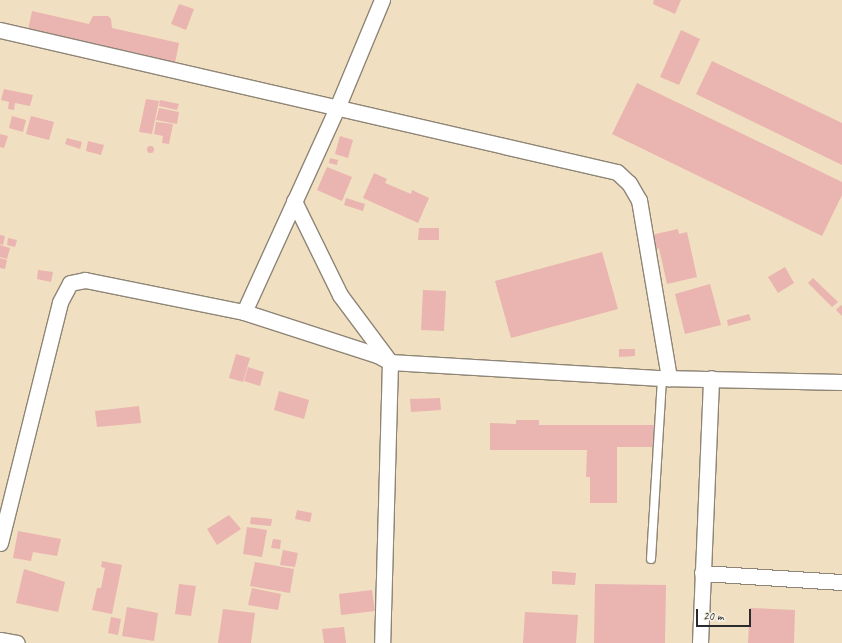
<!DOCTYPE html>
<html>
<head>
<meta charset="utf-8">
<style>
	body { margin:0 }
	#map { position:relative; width:842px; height:643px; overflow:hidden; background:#f1dfc1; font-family:Caveat,sans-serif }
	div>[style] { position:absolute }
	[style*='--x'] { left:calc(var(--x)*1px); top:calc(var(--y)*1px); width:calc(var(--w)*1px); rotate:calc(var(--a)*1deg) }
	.building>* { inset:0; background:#eab4b0 }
	.round { border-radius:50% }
	.roads { filter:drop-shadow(1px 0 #8e8576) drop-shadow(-1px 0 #8e8576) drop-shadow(0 1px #8e8576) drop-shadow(0 -1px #8e8576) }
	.lane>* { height:8px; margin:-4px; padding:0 4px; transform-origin:4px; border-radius:4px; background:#fff }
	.street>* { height:15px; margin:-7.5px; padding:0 7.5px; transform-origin:7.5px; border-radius:7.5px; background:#fff }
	span { translate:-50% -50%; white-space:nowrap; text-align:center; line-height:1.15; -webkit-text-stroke:3px #f7f3e8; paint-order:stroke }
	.scale { position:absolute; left:696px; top:609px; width:55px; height:18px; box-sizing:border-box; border:2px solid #2b2b2b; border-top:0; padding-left:5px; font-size:12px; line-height:14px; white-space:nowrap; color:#2b2b2b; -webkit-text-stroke:3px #f7f3e8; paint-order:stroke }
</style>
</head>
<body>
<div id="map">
	<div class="building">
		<i style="clip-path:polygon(654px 0,681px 0,675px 14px,653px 4px)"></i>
		<i style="clip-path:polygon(179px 4px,194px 9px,186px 30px,171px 24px)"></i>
		<i style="clip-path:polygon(32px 11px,89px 24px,93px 16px,108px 16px,111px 19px,112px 28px,179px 43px,175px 63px,28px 30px)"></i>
		<i style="clip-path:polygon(681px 30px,700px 39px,679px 85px,660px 77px)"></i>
		<i style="clip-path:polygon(712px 61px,842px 123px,842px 165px,696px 94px)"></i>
		<i style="clip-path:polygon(637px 83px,842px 182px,842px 195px,822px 236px,612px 134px)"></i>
		<i style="clip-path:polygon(4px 89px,33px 95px,30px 106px,15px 103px,14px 110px,8px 109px,9px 102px,1px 100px)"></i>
		<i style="clip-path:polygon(146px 99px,159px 101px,152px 134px,139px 132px)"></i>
		<i style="clip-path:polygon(160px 100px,179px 104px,177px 110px,159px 106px)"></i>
		<i style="clip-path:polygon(159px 108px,179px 112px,177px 124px,156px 120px)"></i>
		<i style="clip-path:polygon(12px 116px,26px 120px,23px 132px,9px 128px)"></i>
		<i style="clip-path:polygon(31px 116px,54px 122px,49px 140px,26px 134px)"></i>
		<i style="clip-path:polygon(156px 122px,173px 124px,169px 144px,162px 143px,163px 136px,154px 134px)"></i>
		<i style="clip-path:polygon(0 134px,8px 136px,4px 148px,0 147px)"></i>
		<i style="clip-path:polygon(340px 136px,353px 140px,348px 158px,335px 154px)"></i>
		<i style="clip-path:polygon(67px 138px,82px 142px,80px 149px,65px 144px)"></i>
		<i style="clip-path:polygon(88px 141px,104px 145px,101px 155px,86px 151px)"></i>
		<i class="round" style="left:146.5px;top:145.5px;width:7px;height:7px"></i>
		<i style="clip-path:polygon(330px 158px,338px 160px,337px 165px,329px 163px)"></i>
		<i style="clip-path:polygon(327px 167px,352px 177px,342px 201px,317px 190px)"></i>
		<i style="clip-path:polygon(374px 173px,387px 179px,385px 183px,411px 194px,412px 190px,429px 198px,418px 223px,363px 198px)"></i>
		<i style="clip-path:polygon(346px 198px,365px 204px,363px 211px,344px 205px)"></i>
		<i style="clip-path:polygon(419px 228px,439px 228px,439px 240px,418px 240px)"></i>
		<i style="clip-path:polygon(678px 229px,679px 234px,687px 232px,697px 277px,667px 284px,659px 248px,655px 250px,651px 235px)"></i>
		<i style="clip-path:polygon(0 235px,5px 236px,3px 245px,0 244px)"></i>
		<i style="clip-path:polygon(8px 238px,17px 240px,15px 247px,7px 245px)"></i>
		<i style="clip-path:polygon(0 245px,10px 248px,7px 259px,0 257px)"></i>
		<i style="clip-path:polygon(602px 252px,618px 309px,511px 338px,495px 281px)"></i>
		<i style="clip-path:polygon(0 258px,7px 260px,5px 269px,0 268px)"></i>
		<i style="clip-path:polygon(785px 267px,794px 283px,778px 293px,768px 277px)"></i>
		<i style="clip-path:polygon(38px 270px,53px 272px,51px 282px,37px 279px)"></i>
		<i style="clip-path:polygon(813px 278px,838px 302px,832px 307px,808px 283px)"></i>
		<i style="clip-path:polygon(710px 284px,721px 325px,685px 334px,675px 294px)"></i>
		<i style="clip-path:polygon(423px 290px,446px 291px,444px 331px,421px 330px)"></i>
		<i style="clip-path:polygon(841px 305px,842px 306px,842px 316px,836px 310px)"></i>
		<i style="clip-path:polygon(749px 314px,751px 320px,728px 326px,727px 320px)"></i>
		<i style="clip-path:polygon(619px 349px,635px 349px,635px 356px,619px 357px)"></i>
		<i style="clip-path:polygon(236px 354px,250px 358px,243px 382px,229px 378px)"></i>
		<i style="clip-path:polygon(248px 367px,264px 372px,260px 386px,244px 381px)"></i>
		<i style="clip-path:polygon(279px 391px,309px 400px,304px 419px,274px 410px)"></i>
		<i style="clip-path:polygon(440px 398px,441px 410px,411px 412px,410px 399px)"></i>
		<i style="clip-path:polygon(139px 406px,141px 423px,97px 427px,95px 411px)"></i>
		<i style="clip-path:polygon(516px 420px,539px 420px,539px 425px,658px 425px,658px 447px,617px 447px,617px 503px,590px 503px,590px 477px,586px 477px,587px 450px,490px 450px,490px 423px,516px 424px)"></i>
		<i style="clip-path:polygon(297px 510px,312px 513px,310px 522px,295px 519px)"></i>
		<i style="clip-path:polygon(229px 515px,241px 529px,217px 545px,207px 529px)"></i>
		<i style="clip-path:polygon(251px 517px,272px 519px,271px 526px,250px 524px)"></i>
		<i style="clip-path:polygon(247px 527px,267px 530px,262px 557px,243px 554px)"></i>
		<i style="clip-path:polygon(18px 531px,61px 539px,57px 556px,33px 552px,31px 561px,13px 558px)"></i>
		<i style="clip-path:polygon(273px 539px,281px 540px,280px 549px,271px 548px)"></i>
		<i style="clip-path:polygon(283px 550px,298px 553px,295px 567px,280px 565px)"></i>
		<i style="clip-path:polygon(102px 561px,122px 565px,112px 614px,92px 610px,97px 588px,101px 588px,105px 568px,101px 567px)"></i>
		<i style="clip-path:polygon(255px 562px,294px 569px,290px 593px,250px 586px)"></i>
		<i style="clip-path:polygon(24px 569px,65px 582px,58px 612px,16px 603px)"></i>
		<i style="clip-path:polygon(552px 571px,576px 573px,575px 585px,552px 584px)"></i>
		<i style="clip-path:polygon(179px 584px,196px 586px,191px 616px,175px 614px)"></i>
		<i style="clip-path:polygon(595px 584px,666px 585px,665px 643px,594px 643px)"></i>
		<i style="clip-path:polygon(252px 588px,281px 594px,278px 610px,248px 605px)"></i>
		<i style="clip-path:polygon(372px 590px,375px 611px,341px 615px,339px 594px)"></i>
		<i style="clip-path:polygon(127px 607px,158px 613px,154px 641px,122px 636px)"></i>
		<i style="clip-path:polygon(750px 608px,795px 610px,794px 643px,748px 643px)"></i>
		<i style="clip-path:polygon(223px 609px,255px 613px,251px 643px,218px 643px)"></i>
		<i style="clip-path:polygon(525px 612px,578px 615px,576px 643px,523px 643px)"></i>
		<i style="clip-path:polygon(111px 617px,121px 619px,118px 635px,108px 633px)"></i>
		<i style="clip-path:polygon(344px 627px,346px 643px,324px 643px,322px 629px)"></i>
	</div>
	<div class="roads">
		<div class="lane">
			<i style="--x:651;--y:559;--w:181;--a:-86.5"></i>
		</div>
		<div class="street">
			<i style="--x:0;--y:30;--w:633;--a:12.96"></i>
			<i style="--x:617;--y:172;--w:16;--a:43"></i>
			<i style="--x:629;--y:183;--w:20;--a:60"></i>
			<i style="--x:639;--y:200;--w:181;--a:80.4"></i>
			<i style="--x:294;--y:201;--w:105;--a:63.9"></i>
			<i style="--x:340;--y:295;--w:84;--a:53.3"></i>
			<i style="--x:390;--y:362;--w:281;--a:91.6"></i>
			<i style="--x:244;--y:312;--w:224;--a:-65.5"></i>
			<i style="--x:337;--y:108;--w:117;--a:-67.4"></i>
			<i style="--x:0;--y:543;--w:248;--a:-76"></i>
			<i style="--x:60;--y:302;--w:21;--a:-62"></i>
			<i style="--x:70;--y:283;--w:15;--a:-11"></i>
			<i style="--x:85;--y:280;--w:162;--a:11.4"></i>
			<i style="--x:244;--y:312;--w:140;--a:17.9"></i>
			<i style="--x:377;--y:355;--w:15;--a:28"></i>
			<i style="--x:390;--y:362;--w:272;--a:3.4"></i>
			<i style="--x:662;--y:378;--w:180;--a:1.3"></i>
			<i style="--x:702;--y:573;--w:140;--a:3.7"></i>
			<i style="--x:0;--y:640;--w:17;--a:10"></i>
			<i style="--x:700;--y:643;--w:265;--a:-87.6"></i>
		</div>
	</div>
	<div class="scale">20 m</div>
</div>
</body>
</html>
